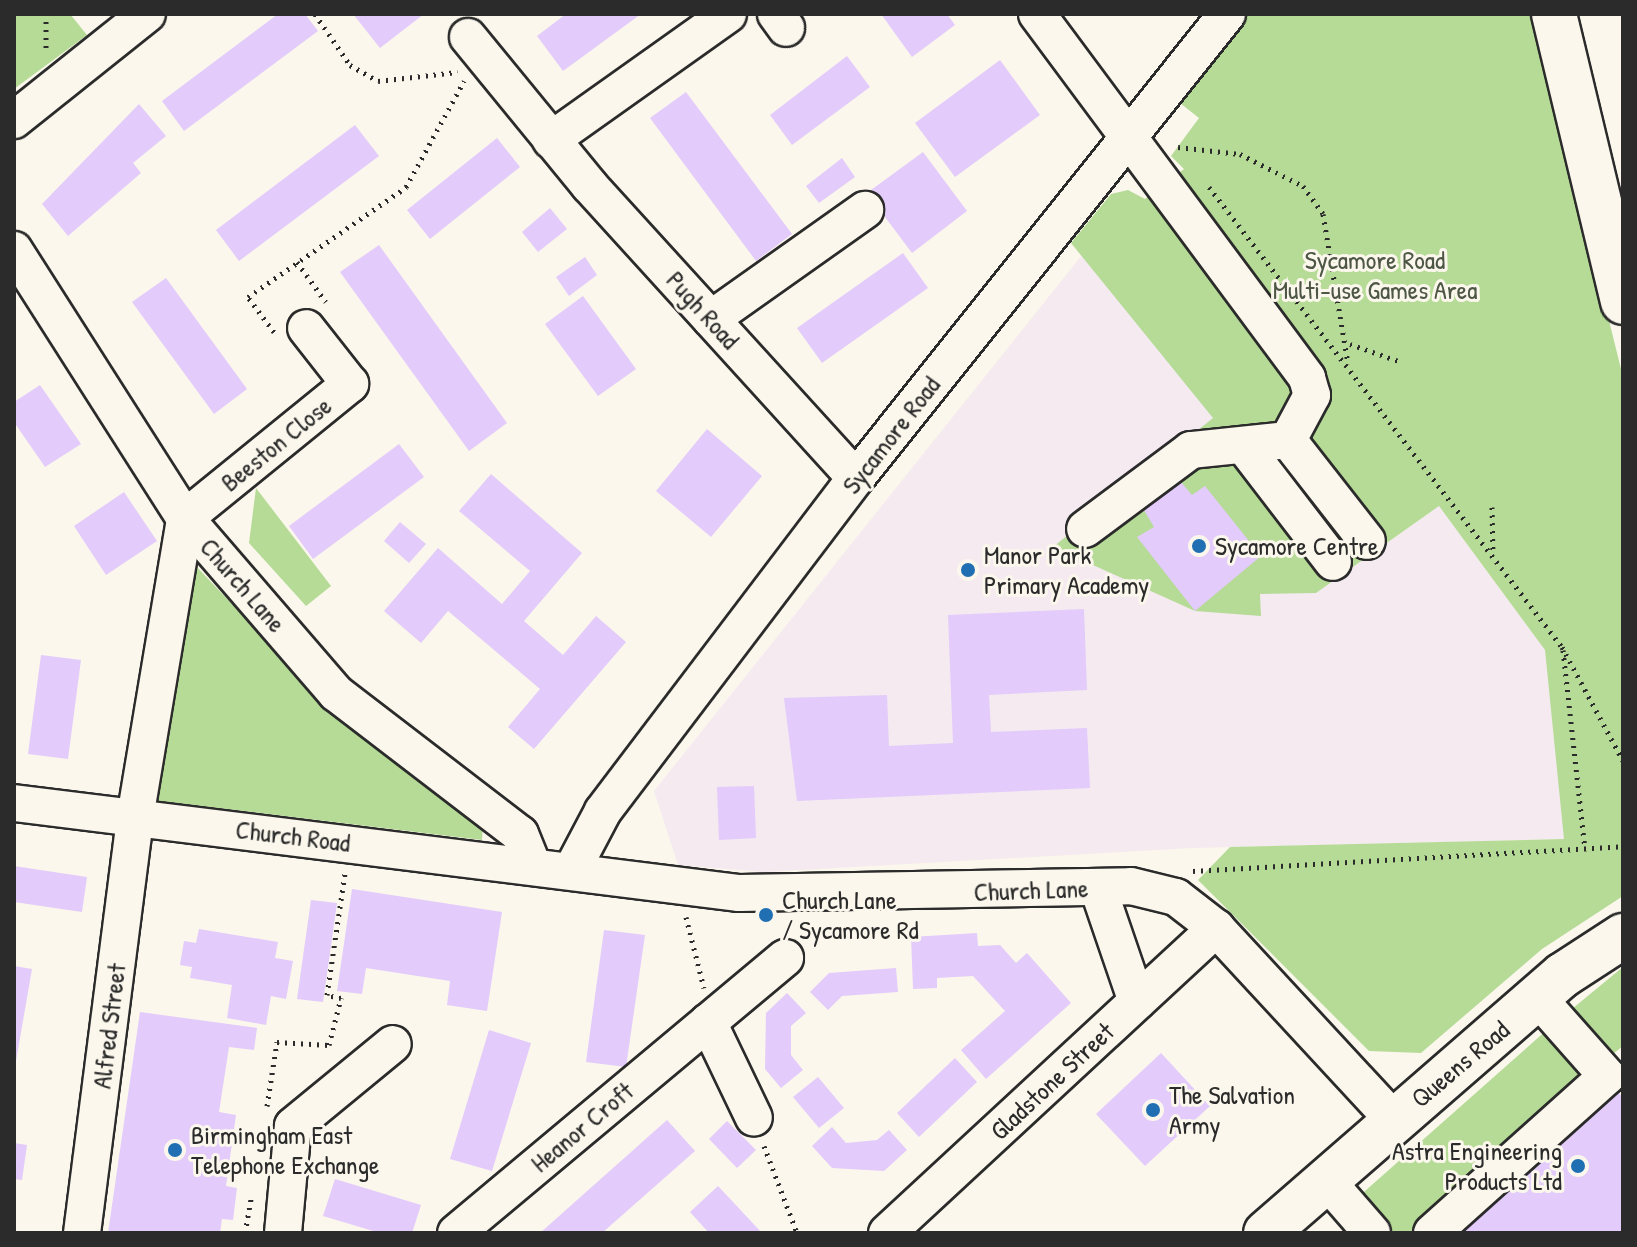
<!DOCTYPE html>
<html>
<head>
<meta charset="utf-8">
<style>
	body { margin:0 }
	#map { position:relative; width:1637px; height:1247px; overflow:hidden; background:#fbf7ec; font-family:"Patrick Hand",sans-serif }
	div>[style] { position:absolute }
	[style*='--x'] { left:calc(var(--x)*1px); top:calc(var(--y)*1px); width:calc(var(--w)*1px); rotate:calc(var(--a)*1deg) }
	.built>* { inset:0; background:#f4eaf0 }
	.green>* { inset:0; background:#b5db96 }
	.building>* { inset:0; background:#e3cbfb }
	.path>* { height:5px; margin-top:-2.5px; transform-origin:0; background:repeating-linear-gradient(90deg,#2b2b2b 0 2px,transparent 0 8px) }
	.roads { filter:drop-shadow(2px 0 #2b2b2b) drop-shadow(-2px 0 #2b2b2b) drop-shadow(0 2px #2b2b2b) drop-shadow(0 -2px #2b2b2b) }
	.minor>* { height:36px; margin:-18px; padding:0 18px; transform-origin:18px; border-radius:18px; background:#fbf7ec }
	.major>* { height:44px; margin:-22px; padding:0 22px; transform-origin:22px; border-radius:22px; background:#fbf7ec }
	.highway>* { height:44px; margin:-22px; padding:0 22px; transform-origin:22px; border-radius:22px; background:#fbf7ec }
	.dots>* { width:22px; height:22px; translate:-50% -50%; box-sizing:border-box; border:4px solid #fbf7ec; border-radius:50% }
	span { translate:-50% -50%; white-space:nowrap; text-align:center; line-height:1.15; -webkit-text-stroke:6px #fbf7ec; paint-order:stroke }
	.park-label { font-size:26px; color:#4e5746 }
	.street-label { font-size:26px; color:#2b2b2b }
	.poi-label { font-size:26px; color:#2b2b2b }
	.left { translate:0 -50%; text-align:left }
	.right { translate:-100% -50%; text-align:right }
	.frame { position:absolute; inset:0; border:16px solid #2b2b2b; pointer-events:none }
</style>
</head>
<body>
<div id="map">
	<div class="built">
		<i style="clip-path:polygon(1082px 255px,1214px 418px,1054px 547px,1261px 615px,1259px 593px,1316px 593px,1439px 506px,1545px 650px,1565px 839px,1193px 848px,765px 872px,678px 865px,654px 791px)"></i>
	</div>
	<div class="green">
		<i style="clip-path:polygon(14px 14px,70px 14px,87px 35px,14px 89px)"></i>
		<i style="clip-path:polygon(1248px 14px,1533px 14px,1623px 377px,1623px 896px,1542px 949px,1421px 1053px,1369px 1051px,1198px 880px,1230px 847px,1564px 839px,1545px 650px,1439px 506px,1316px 593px,1260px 594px,1261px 616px,1195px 611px,1053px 547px,1213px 418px,1071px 243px,1111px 194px,1128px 190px,1145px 199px,1184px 169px,1171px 156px,1199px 118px,1180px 103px)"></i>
		<i style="clip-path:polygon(256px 488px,331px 586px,306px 606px,249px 543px)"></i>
		<i style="clip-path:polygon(195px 565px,330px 708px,483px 825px,482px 840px,152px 800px)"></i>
		<i style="clip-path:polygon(1623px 967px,1623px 1046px,1608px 1058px,1567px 1013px)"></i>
		<i style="clip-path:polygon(1549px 1028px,1589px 1075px,1411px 1233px,1387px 1233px,1356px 1199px)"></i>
	</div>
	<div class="building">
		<i style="clip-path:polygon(278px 14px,305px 14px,318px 31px,184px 131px,162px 101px)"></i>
		<i style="clip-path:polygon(353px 14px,424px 14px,380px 48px)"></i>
		<i style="clip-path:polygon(566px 14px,641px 14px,563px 71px,537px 36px)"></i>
		<i style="clip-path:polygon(881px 14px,947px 14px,955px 25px,912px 57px)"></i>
		<i style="clip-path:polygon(847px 56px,870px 87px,792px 145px,770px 115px)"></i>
		<i style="clip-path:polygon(1000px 60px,1040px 115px,955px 177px,915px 123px)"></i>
		<i style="clip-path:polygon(686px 92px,792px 234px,756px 261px,650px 118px)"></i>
		<i style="clip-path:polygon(139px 104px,166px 136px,133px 163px,141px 173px,68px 236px,42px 204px)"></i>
		<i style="clip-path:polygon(355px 125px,379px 156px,239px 261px,216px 230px)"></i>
		<i style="clip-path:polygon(497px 138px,520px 167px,430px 239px,407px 210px)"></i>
		<i style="clip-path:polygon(923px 152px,967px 211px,912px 253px,867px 193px)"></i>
		<i style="clip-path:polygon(842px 158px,855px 177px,819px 203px,806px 186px)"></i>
		<i style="clip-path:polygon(550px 208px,567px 229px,538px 252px,522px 232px)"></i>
		<i style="clip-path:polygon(379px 245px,507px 423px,469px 451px,340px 272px)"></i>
		<i style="clip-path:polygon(903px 253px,928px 288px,822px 363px,797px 328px)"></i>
		<i style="clip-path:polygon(585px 257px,597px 275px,569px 296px,556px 277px)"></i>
		<i style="clip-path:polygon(166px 278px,247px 389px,214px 414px,132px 302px)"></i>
		<i style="clip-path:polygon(583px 296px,636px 369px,598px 396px,545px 324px)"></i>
		<i style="clip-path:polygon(40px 385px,81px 444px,45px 467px,14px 422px,14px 402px)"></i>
		<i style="clip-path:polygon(707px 429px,762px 476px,711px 537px,656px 491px)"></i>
		<i style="clip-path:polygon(399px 444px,424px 477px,313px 559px,289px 526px)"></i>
		<i style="clip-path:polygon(1169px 468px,1192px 495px,1205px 486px,1261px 556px,1195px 611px,1137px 537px,1154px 527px,1135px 495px)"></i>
		<i style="clip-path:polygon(491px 474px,582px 553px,524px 621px,563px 655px,596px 616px,626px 642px,534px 749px,508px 727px,540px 689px,448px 611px,421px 643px,384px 611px,438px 548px,502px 604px,530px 571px,459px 511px)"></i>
		<i style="clip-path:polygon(124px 492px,157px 541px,106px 575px,74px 526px)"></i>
		<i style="clip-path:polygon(400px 522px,426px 544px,409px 563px,384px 541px)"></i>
		<i style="clip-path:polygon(1084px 609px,1087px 690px,989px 695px,991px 732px,1087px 728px,1090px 788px,797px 801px,784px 698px,887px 695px,889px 746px,953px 743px,948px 615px)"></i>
		<i style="clip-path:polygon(41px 655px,81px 660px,68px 759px,28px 754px)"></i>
		<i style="clip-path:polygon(754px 786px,756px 838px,719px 840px,717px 787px)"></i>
		<i style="clip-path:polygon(14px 866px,87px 877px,82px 912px,14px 902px)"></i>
		<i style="clip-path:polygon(352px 889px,502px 912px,487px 1011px,447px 1005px,450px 981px,366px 968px,362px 994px,337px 991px)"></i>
		<i style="clip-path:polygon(311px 900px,337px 903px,323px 1002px,297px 999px)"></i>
		<i style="clip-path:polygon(199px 929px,278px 942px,275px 958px,293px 961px,286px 999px,271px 996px,266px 1025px,227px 1018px,232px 985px,190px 978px,192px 967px,180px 965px,184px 941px,196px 943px)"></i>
		<i style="clip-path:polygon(604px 930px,645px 935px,626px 1067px,586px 1062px)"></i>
		<i style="clip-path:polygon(977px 933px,978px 946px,1000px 945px,1016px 963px,1027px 953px,1071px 1003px,986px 1079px,961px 1050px,1005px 1011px,973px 976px,937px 978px,937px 988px,913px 989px,911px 937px)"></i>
		<i style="clip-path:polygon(14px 966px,32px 969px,16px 1061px,14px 1061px)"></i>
		<i style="clip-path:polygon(896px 968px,898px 992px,842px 996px,828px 1010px,810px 992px,829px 973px)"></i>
		<i style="clip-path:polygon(787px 993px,806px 1013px,791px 1026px,791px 1055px,803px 1070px,781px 1088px,765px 1069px,766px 1013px)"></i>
		<i style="clip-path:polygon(140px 1012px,257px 1028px,254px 1050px,229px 1047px,219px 1112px,236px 1115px,226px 1186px,237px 1188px,233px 1220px,222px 1219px,220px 1233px,108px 1233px)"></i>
		<i style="clip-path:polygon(489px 1030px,531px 1043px,492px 1171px,450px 1159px)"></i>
		<i style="clip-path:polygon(1161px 1053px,1210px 1106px,1145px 1166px,1096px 1114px)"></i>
		<i style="clip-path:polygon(955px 1058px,977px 1082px,919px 1137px,897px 1113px)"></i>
		<i style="clip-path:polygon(818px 1077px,844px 1108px,819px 1128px,793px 1097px)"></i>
		<i style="clip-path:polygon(1617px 1091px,1623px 1098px,1623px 1233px,1456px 1233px)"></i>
		<i style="clip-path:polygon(667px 1120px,695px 1151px,602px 1233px,540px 1233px)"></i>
		<i style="clip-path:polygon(727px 1121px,756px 1150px,737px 1168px,709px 1139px)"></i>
		<i style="clip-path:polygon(832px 1127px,846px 1143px,877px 1140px,889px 1130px,907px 1150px,884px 1171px,832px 1168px,812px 1146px)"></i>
		<i style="clip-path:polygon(14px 1143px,27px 1145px,22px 1180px,14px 1179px)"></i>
		<i style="clip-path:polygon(335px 1179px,421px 1205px,412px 1233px,380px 1233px,323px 1216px)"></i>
		<i style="clip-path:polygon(718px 1186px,762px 1233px,709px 1233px,690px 1212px)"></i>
	</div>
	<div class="path">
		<i style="--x:46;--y:14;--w:39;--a:90"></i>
		<i style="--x:315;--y:14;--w:62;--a:55.5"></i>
		<i style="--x:350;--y:65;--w:32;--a:30"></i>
		<i style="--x:378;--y:81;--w:80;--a:-6.5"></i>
		<i style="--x:1178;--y:147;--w:62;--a:6.4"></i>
		<i style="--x:1240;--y:154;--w:71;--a:26.9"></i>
		<i style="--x:1303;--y:186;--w:34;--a:54"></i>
		<i style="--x:1323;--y:214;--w:152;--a:80.5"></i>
		<i style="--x:1209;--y:187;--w:580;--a:52.5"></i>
		<i style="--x:1562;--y:647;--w:129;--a:61.8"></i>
		<i style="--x:297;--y:262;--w:49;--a:54.1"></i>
		<i style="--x:274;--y:332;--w:44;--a:-126.6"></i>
		<i style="--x:248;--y:297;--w:193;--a:-34.8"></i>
		<i style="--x:406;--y:187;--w:121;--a:-61.3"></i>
		<i style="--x:1350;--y:344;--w:54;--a:19.4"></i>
		<i style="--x:1492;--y:507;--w:47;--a:88.8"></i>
		<i style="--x:1563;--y:650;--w:199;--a:83.7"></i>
		<i style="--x:1193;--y:871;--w:431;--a:-3.3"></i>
		<i style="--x:686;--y:917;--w:73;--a:75.8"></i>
		<i style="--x:267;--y:1106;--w:65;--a:-81.1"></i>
		<i style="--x:277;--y:1042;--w:52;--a:3.3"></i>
		<i style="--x:329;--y:1045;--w:49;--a:-75.7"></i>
		<i style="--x:341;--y:998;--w:14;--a:-168"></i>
		<i style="--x:327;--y:995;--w:123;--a:-81.6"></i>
		<i style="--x:764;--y:1146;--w:93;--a:69.2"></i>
		<i style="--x:245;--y:1233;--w:36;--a:-80"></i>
	</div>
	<div class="roads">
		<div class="minor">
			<i style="--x:776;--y:14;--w:17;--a:54"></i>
			<i style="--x:1037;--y:14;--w:453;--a:53.4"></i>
			<i style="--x:1307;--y:378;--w:18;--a:74"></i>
			<i style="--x:1312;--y:395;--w:51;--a:118.1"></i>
			<i style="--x:1288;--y:440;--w:98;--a:174.1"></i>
			<i style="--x:1191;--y:450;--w:132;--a:143.3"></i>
			<i style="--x:468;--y:37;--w:191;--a:50.7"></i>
			<i style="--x:589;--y:185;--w:396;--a:47.7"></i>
			<i style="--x:14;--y:120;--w:170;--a:-38.6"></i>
			<i style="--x:551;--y:140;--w:217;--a:-35.4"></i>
			<i style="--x:14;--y:250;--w:318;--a:57.5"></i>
			<i style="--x:185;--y:518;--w:231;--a:49.2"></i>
			<i style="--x:336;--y:693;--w:232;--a:37.5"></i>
			<i style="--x:520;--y:834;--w:31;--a:68"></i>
			<i style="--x:711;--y:319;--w:189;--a:-35.3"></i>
			<i style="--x:1288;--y:440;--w:128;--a:52"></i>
			<i style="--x:1244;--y:446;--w:146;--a:52.5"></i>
			<i style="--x:14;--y:803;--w:731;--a:7.08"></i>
			<i style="--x:739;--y:893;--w:392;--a:-1"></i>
			<i style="--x:1131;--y:886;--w:46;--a:13.7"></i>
			<i style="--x:1176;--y:897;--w:51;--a:37.8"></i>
			<i style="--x:1216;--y:928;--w:262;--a:47.2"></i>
			<i style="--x:573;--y:868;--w:64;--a:-62.2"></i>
			<i style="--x:603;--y:811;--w:418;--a:-52.8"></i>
			<i style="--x:856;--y:478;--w:594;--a:-51.36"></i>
			<i style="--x:1098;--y:888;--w:120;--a:71.1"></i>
			<i style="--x:708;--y:1022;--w:106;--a:64.4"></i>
			<i style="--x:1326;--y:1180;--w:70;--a:49"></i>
			<i style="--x:82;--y:1233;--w:418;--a:-82.7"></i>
			<i style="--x:135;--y:818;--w:304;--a:-80.5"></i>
			<i style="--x:185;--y:518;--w:213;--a:-39.1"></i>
			<i style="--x:350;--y:384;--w:71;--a:-128.2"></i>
			<i style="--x:283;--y:1233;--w:107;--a:-84.7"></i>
			<i style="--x:293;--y:1126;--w:129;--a:-39.4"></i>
			<i style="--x:456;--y:1233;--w:429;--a:-39.9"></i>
			<i style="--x:887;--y:1233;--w:449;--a:-42.8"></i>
			<i style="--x:1432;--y:1233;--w:235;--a:-41.9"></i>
			<i style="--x:1607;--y:1076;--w:106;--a:-131.5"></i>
		</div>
		<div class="major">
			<i style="--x:1266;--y:1233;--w:393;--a:-41"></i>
			<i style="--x:1563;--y:975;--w:72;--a:-33"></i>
		</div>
		<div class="highway">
			<i style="--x:1554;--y:14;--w:296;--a:76.5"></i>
		</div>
	</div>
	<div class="dots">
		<i style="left:1199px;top:546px;background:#1f6fb2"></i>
		<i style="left:968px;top:570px;background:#1f6fb2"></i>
		<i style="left:766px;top:915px;background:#1f6fb2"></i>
		<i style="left:1153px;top:1110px;background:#1f6fb2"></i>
		<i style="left:175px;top:1150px;background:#1f6fb2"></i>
		<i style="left:1578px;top:1166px;background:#1f6fb2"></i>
	</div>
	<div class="park-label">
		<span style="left:1375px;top:275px">Sycamore Road<br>Multi-use Games Area</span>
	</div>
	<div class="street-label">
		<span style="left:703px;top:310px;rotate:48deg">Pugh Road</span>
		<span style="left:891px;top:435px;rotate:-52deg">Sycamore Road</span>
		<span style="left:276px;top:444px;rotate:-39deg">Beeston Close</span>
		<span style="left:243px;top:585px;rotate:49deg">Church Lane</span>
		<span style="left:293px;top:836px;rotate:7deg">Church Road</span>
		<span style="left:1031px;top:890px;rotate:-2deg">Church Lane</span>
		<span style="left:109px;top:1026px;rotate:-83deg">Alfred Street</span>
		<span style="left:1460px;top:1064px;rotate:-40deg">Queens Road</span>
		<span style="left:1052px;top:1081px;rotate:-43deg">Gladstone Street</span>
		<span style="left:582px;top:1127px;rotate:-40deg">Heanor Croft</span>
	</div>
	<div class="poi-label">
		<span class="left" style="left:1215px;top:546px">Sycamore Centre</span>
		<span class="left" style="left:984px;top:570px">Manor Park<br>Primary Academy</span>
		<span class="left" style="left:782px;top:915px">Church Lane<br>/ Sycamore Rd</span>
		<span class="left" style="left:1169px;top:1110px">The Salvation<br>Army</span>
		<span class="left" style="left:191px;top:1150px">Birmingham East<br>Telephone Exchange</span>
		<span class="right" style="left:1562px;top:1166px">Astra Engineering<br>Products Ltd</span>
	</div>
	<div class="frame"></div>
</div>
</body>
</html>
